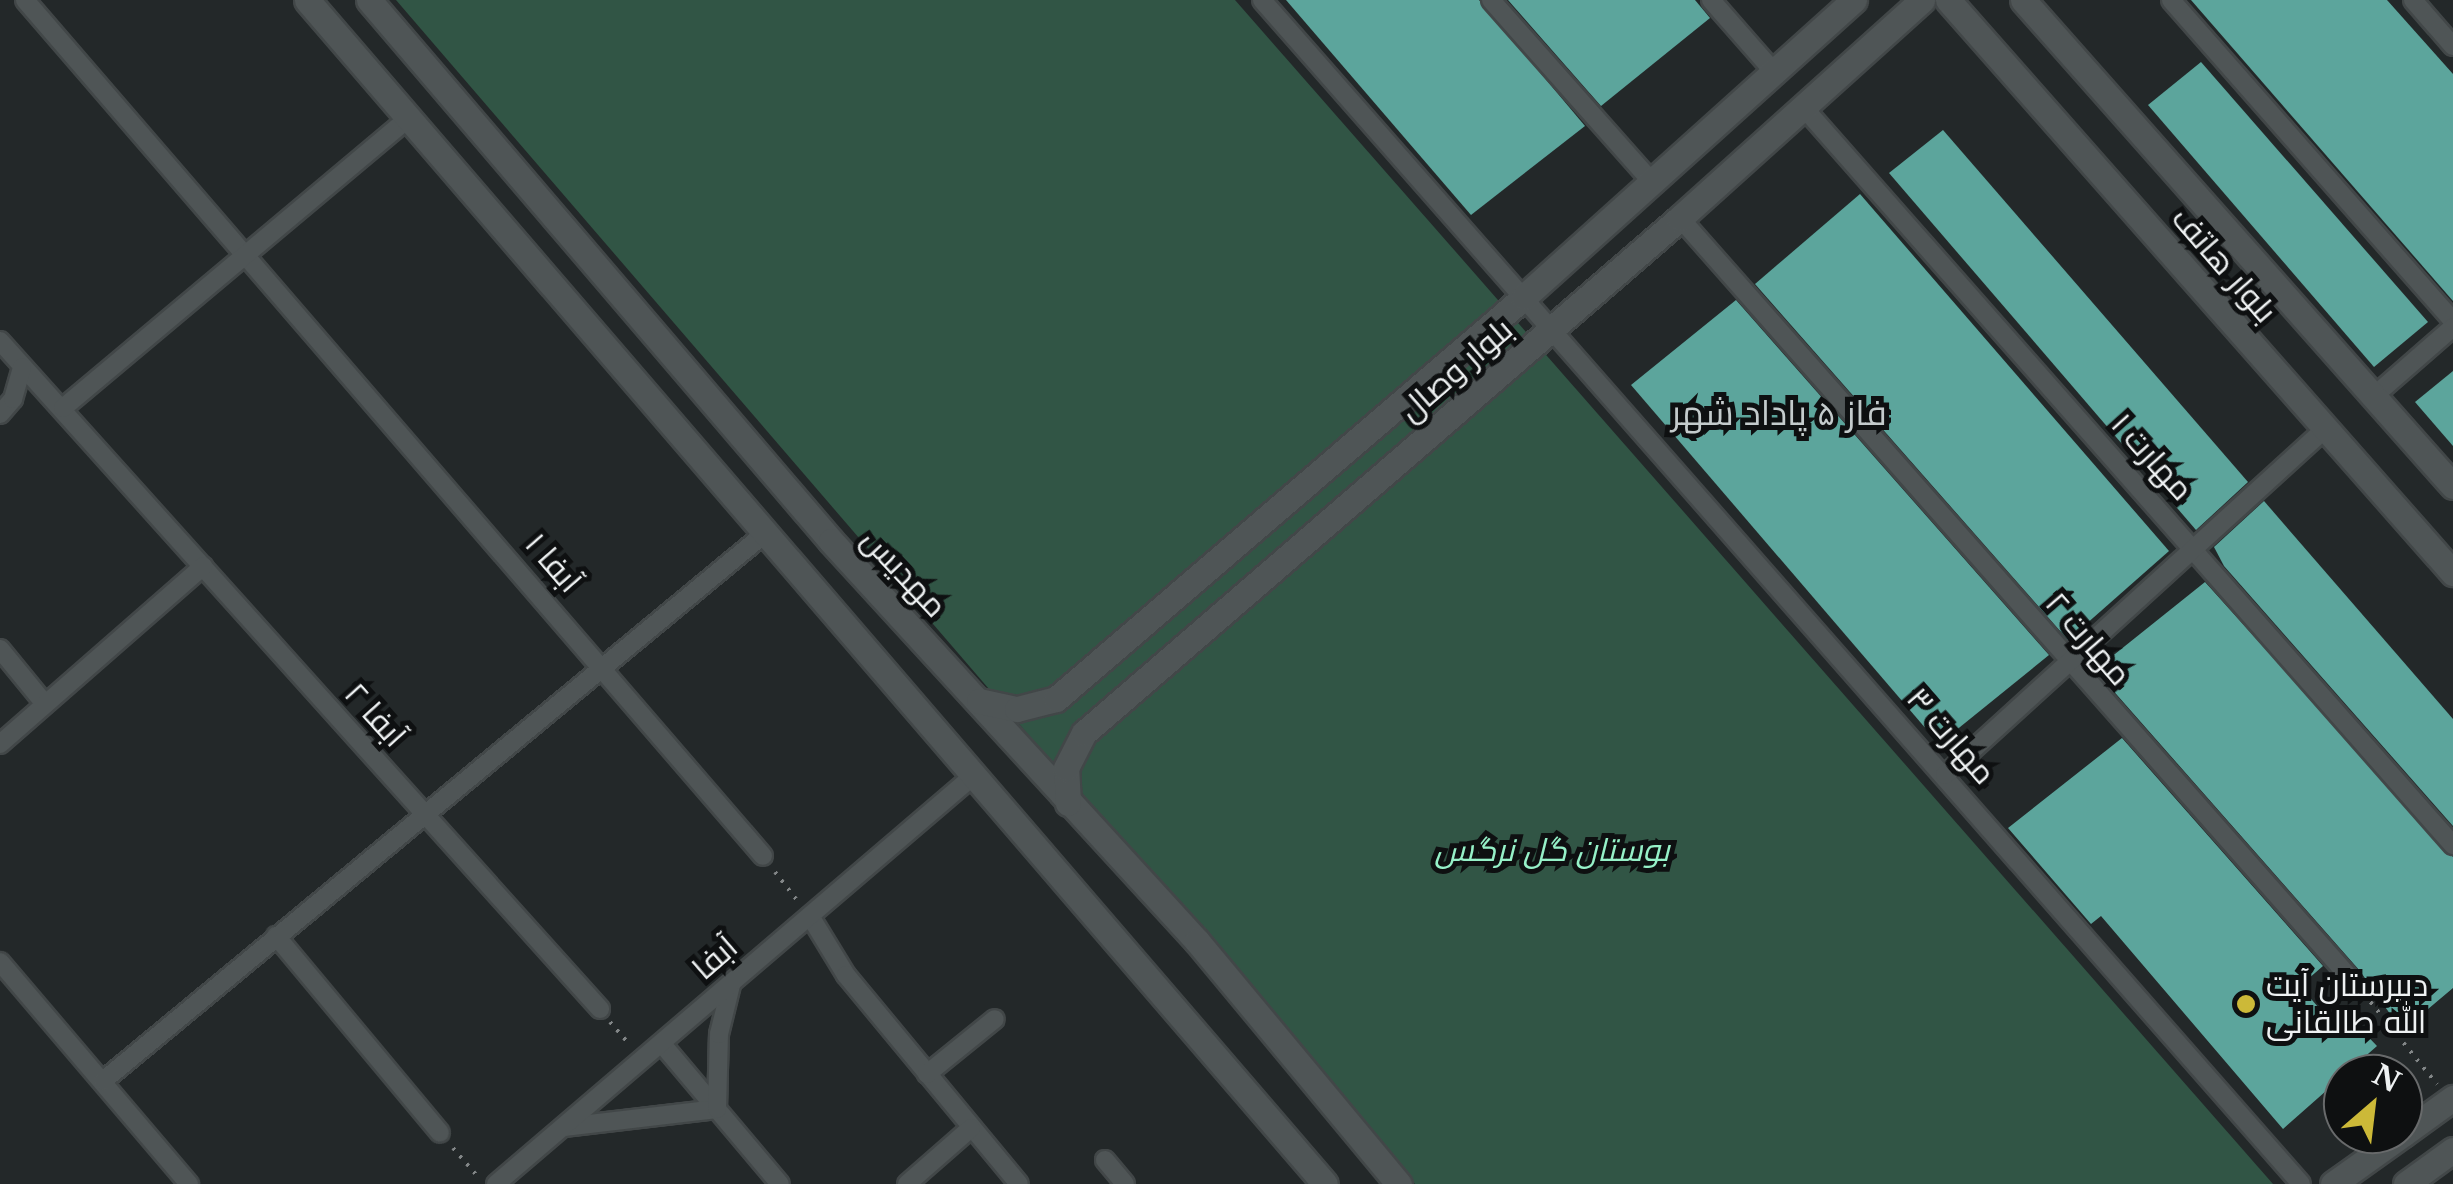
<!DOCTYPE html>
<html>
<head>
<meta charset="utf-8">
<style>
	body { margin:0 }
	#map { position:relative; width:2453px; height:1184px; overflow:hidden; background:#232829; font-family:"Libre Baskerville",Cairo,serif }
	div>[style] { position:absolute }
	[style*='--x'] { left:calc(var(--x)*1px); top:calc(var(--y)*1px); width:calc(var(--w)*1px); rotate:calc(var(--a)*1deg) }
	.green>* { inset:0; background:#315545 }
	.building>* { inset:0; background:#5ca59c }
	.path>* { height:4px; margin-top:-2px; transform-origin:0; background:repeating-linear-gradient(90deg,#828687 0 2.5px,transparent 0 10.5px) }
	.roads { filter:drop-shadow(2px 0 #424748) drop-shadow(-2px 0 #424748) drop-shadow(0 2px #424748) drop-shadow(0 -2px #424748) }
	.street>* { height:18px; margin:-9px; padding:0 9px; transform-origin:9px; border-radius:9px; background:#4f5556 }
	.secondary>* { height:25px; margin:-12.5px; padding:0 12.5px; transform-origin:12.5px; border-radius:12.5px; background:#4f5556 }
	.dots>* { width:28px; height:28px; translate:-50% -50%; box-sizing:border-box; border:5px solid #0e1011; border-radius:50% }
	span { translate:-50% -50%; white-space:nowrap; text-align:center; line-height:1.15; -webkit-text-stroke:10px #0e1011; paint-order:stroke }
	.street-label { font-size:32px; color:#eef1f2 }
	.park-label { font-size:32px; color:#96f1c8; font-style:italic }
	.poi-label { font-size:32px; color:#eef1f2 }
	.left { translate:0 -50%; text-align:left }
	.neighbourhood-label { font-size:35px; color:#c4cbcc }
	.north { position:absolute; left:2323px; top:1054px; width:100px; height:100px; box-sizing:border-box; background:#0e1011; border:2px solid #686a6b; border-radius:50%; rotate:28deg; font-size:28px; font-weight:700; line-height:40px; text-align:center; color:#eef1f2 }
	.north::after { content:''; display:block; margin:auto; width:35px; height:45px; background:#ccb938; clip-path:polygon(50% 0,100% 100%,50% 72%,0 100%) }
</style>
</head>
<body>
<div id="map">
	<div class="green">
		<i style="clip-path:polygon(396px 0,1235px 0,2273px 1184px,1415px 1184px)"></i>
	</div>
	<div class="building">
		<i style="clip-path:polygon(1286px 0,1479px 0,1585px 126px,1471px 215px)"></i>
		<i style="clip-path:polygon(1508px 0,1695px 0,1710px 18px,1601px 106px)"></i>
		<i style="clip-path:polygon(2191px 0,2387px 0,2453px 74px,2453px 301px)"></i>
		<i style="clip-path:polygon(2201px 62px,2428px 322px,2374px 367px,2148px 105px)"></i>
		<i style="clip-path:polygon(1943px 130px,2248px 482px,2196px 530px,1889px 173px)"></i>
		<i style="clip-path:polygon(1860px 194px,2169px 551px,2068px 640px,1755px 284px)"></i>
		<i style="clip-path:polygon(1736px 300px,2049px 655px,1939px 744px,1631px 385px)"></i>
		<i style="clip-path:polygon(2453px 371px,2453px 446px,2415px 402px)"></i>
		<i style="clip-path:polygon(2264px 501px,2453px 719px,2453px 826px,2224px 566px,2214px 547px)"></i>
		<i style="clip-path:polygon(2205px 582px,2453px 857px,2453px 988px,2402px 1031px,2360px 971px,2095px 670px)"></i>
		<i style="clip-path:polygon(2122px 738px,2323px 966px,2300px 986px,2342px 1035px,2355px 1023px,2377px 1046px,2283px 1129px,2101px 916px,2091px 924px,2008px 828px)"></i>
	</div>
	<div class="path">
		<i style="--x:775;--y:872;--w:36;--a:52"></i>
		<i style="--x:2364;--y:994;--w:116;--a:51"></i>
		<i style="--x:610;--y:1022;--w:30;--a:49"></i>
		<i style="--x:453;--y:1148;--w:40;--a:49"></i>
	</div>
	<div class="roads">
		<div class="street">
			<i style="--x:25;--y:0;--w:1130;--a:49.23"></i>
			<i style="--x:1262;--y:0;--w:1575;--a:48.73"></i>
			<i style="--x:1491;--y:0;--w:243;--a:48.5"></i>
			<i style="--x:1711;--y:0;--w:96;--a:48.8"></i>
			<i style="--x:2171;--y:0;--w:427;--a:48.7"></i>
			<i style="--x:2413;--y:0;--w:61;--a:49"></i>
			<i style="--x:1805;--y:109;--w:981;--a:48.64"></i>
			<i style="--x:1680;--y:218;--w:1015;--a:48.6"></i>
			<i style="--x:0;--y:341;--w:898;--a:48.07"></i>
			<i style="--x:2374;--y:396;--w:105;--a:-41.1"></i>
			<i style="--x:63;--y:408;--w:450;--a:-40"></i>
			<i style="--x:0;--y:414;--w:20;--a:-49"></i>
			<i style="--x:13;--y:399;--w:33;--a:-74"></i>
			<i style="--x:0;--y:649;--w:71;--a:50.7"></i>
			<i style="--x:0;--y:744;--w:270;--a:-41.2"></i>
			<i style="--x:1945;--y:775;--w:514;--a:-42.32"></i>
			<i style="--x:810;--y:916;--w:69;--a:58.6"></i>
			<i style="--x:846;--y:975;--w:271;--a:50.4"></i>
			<i style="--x:276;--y:936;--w:256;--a:50.2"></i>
			<i style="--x:0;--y:962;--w:292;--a:49.6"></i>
			<i style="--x:662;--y:1044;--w:183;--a:49.9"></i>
			<i style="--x:927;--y:1074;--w:87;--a:-39"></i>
			<i style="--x:103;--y:1081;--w:857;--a:-39.6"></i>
			<i style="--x:564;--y:1127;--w:154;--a:-6.7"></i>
			<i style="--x:717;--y:1109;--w:75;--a:-88.5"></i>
			<i style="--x:719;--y:1034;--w:50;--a:-76.2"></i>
			<i style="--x:1105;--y:1160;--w:31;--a:50"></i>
			<i style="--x:496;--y:1184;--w:626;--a:-40.53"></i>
			<i style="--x:907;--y:1184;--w:85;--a:-41.2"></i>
		</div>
		<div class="secondary">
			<i style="--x:307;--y:0;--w:1561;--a:49.31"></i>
			<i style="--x:369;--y:0;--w:711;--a:49.5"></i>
			<i style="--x:831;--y:541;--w:542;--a:47.54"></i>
			<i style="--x:1197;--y:941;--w:316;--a:50.3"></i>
			<i style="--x:1948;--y:0;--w:764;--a:48.61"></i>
			<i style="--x:2023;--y:0;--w:649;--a:48.5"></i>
			<i style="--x:979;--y:701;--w:39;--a:12"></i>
			<i style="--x:1017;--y:709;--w:40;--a:-14.4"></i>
			<i style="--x:1056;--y:699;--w:617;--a:-40.66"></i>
			<i style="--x:1524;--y:297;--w:444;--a:-42"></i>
			<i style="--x:1068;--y:803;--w:35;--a:-93"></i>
			<i style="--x:1066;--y:768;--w:39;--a:-63"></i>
			<i style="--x:1084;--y:733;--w:788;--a:-40.83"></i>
			<i style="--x:1680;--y:218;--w:326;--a:-42"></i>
			<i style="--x:2403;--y:1134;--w:62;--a:-35.8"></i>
			<i style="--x:2333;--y:1184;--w:86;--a:-35.5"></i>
			<i style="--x:2406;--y:1184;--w:58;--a:-35.9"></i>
		</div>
	</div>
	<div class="dots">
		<i style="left:2246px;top:1004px;background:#ccb938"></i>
	</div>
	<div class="street-label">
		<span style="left:2224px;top:265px;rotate:49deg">بلوار هاتف</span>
		<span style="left:1456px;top:370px;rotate:-41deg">بلوار وصال</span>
		<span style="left:2152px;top:457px;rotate:48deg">مهارت ۱</span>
		<span style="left:553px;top:563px;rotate:49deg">آبفا ۱</span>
		<span style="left:904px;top:573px;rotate:47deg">مهدیس</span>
		<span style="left:2088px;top:639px;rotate:49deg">مهارت ۲</span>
		<span style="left:375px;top:715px;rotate:48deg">آبفا ۲</span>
		<span style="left:1951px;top:736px;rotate:49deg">مهارت ۳</span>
		<span style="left:715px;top:958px;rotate:-41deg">آبفا</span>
	</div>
	<div class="park-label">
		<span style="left:1552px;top:850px">بوستان گل نرگس</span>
	</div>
	<div class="poi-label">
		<span class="left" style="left:2266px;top:1004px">دبیرستان آیت<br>الله طالقانی</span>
	</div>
	<div class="neighbourhood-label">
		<span style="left:1779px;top:413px">فاز ۵ پاداد شهر</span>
	</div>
	<div class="north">N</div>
</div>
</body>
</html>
